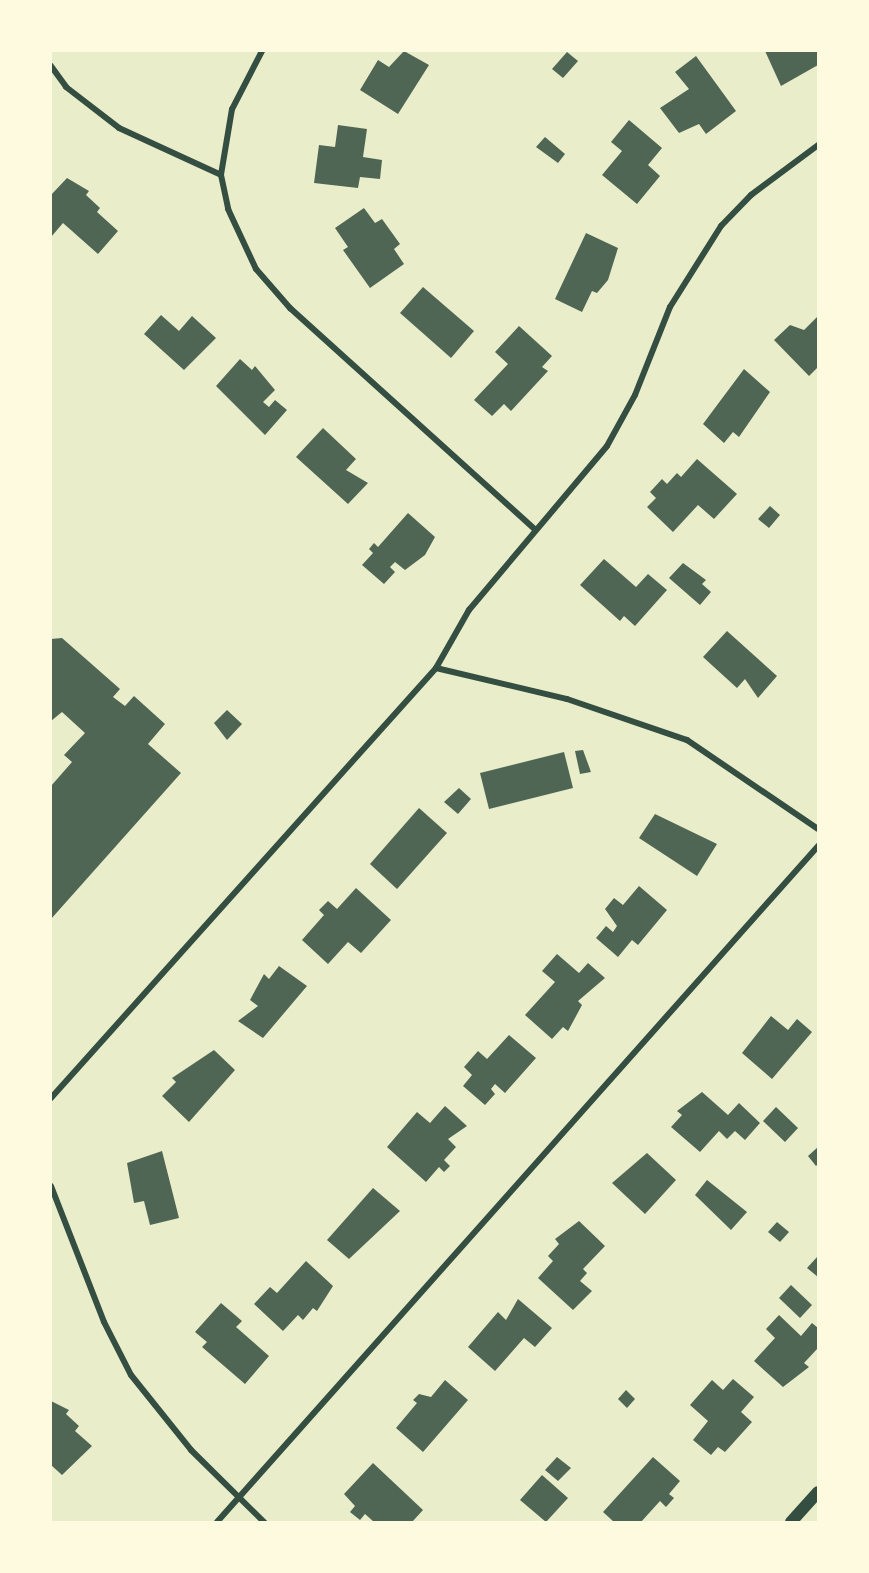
<!DOCTYPE html>
<html>
<head>
<meta charset="utf-8">
<style>
	body { margin:0 }
	#map { position:relative; width:869px; height:1573px; overflow:hidden; background:#e9edc9; font-family:Merriweather,serif }
	div>[style] { position:absolute }
	[style*='--x'] { left:calc(var(--x)*1px); top:calc(var(--y)*1px); width:calc(var(--w)*1px); rotate:calc(var(--a)*1deg) }
	.building>* { inset:0; background:#4f6655 }
	.minor>* { height:6px; margin:-3px; padding:0 3px; transform-origin:3px; border-radius:3px; background:#344e41 }
	.secondary>* { height:12px; margin:-6px; padding:0 6px; transform-origin:6px; border-radius:6px; background:#344e41 }
	span { translate:-50% -50%; white-space:nowrap; text-align:center; line-height:1.15; -webkit-text-stroke:4.5px #fefae0; paint-order:stroke }
	.frame { position:absolute; inset:0; border:52px solid #fefae0; pointer-events:none }
</style>
</head>
<body>
<div id="map">
	<div class="building">
		<i style="clip-path:polygon(404px 51px,429px 65px,398px 114px,360px 90px,378px 60px,389px 67px)"></i>
		<i style="clip-path:polygon(765px 51px,818px 51px,818px 65px,781px 86px)"></i>
		<i style="clip-path:polygon(567px 52px,578px 61px,563px 78px,552px 69px)"></i>
		<i style="clip-path:polygon(696px 56px,736px 111px,706px 134px,699px 124px,679px 133px,660px 108px,689px 89px,675px 72px)"></i>
		<i style="clip-path:polygon(629px 120px,662px 148px,648px 165px,660px 176px,637px 204px,602px 175px,622px 151px,611px 142px)"></i>
		<i style="clip-path:polygon(338px 125px,367px 129px,363px 157px,382px 160px,380px 179px,360px 177px,358px 188px,314px 183px,319px 145px,335px 147px)"></i>
		<i style="clip-path:polygon(545px 137px,565px 154px,558px 163px,536px 147px)"></i>
		<i style="clip-path:polygon(67px 178px,89px 191px,86px 195px,100px 208px,97px 212px,118px 231px,98px 254px,63px 223px,51px 237px,51px 195px)"></i>
		<i style="clip-path:polygon(364px 208px,375px 223px,382px 219px,400px 244px,394px 249px,404px 264px,370px 288px,343px 250px,348px 247px,335px 228px)"></i>
		<i style="clip-path:polygon(586px 233px,618px 248px,608px 280px,597px 293px,592px 291px,582px 312px,555px 299px)"></i>
		<i style="clip-path:polygon(423px 287px,474px 331px,451px 358px,400px 313px)"></i>
		<i style="clip-path:polygon(161px 315px,179px 331px,192px 316px,216px 338px,184px 370px,144px 334px)"></i>
		<i style="clip-path:polygon(818px 316px,818px 367px,809px 376px,774px 340px,790px 325px,804px 330px)"></i>
		<i style="clip-path:polygon(519px 326px,552px 356px,542px 367px,548px 371px,511px 411px,504px 404px,492px 416px,474px 400px,508px 364px,495px 352px)"></i>
		<i style="clip-path:polygon(240px 359px,252px 370px,255px 366px,275px 390px,263px 402px,269px 407px,275px 400px,287px 410px,265px 435px,216px 386px)"></i>
		<i style="clip-path:polygon(744px 369px,770px 392px,739px 437px,733px 432px,724px 443px,703px 424px)"></i>
		<i style="clip-path:polygon(323px 428px,356px 459px,346px 470px,368px 483px,348px 504px,296px 457px)"></i>
		<i style="clip-path:polygon(697px 459px,737px 494px,714px 519px,698px 505px,673px 532px,647px 507px,656px 498px,650px 492px,662px 479px,667px 484px,677px 473px,681px 477px)"></i>
		<i style="clip-path:polygon(770px 506px,780px 515px,769px 528px,758px 519px)"></i>
		<i style="clip-path:polygon(408px 513px,435px 537px,425px 555px,405px 570px,395px 562px,390px 567px,395px 572px,384px 584px,362px 565px,373px 553px,369px 549px,374px 543px,378px 547px)"></i>
		<i style="clip-path:polygon(604px 559px,636px 587px,648px 574px,667px 590px,635px 626px,624px 616px,620px 621px,580px 585px)"></i>
		<i style="clip-path:polygon(683px 563px,706px 580px,702px 584px,711px 592px,700px 605px,669px 578px)"></i>
		<i style="clip-path:polygon(727px 631px,777px 676px,758px 698px,745px 679px,737px 688px,703px 657px)"></i>
		<i style="clip-path:polygon(62px 638px,120px 689px,113px 697px,125px 706px,134px 696px,165px 724px,148px 744px,181px 773px,51px 919px,51px 786px,72px 762px,64px 755px,85px 733px,62px 712px,51px 721px,51px 639px)"></i>
		<i style="clip-path:polygon(227px 710px,242px 724px,227px 740px,214px 723px)"></i>
		<i style="clip-path:polygon(583px 750px,591px 772px,580px 774px,575px 751px)"></i>
		<i style="clip-path:polygon(564px 752px,573px 788px,489px 809px,480px 773px)"></i>
		<i style="clip-path:polygon(459px 788px,471px 799px,458px 814px,444px 802px)"></i>
		<i style="clip-path:polygon(419px 808px,447px 833px,397px 889px,370px 864px)"></i>
		<i style="clip-path:polygon(655px 814px,717px 844px,697px 876px,639px 838px)"></i>
		<i style="clip-path:polygon(639px 886px,667px 910px,638px 945px,632px 940px,618px 957px,596px 938px,606px 926px,613px 932px,617px 926px,605px 909px,614px 898px,623px 905px)"></i>
		<i style="clip-path:polygon(356px 888px,391px 920px,361px 953px,348px 942px,328px 964px,302px 940px,324px 915px,319px 910px,328px 901px,337px 909px)"></i>
		<i style="clip-path:polygon(557px 954px,579px 973px,588px 963px,605px 978px,578px 1001px,582px 1005px,568px 1031px,563px 1027px,552px 1039px,525px 1015px,555px 982px,542px 971px)"></i>
		<i style="clip-path:polygon(279px 966px,307px 986px,263px 1038px,238px 1021px,258px 1006px,250px 1000px,264px 974px,269px 979px)"></i>
		<i style="clip-path:polygon(771px 1016px,788px 1030px,797px 1019px,812px 1032px,772px 1079px,742px 1053px)"></i>
		<i style="clip-path:polygon(509px 1035px,536px 1058px,505px 1093px,495px 1084px,491px 1089px,495px 1094px,485px 1105px,463px 1086px,472px 1075px,464px 1067px,478px 1051px,487px 1059px)"></i>
		<i style="clip-path:polygon(214px 1050px,235px 1070px,189px 1122px,162px 1096px,176px 1082px,172px 1078px)"></i>
		<i style="clip-path:polygon(702px 1092px,728px 1115px,739px 1103px,760px 1123px,745px 1140px,735px 1131px,727px 1139px,719px 1131px,700px 1152px,671px 1127px,682px 1115px,677px 1111px)"></i>
		<i style="clip-path:polygon(445px 1106px,467px 1126px,448px 1139px,456px 1147px,444px 1160px,450px 1166px,444px 1172px,439px 1167px,426px 1182px,387px 1147px,417px 1112px,430px 1123px)"></i>
		<i style="clip-path:polygon(776px 1107px,798px 1128px,785px 1142px,763px 1121px)"></i>
		<i style="clip-path:polygon(818px 1147px,818px 1164px,816px 1166px,808px 1156px)"></i>
		<i style="clip-path:polygon(162px 1151px,179px 1218px,150px 1225px,144px 1201px,134px 1203px,127px 1163px)"></i>
		<i style="clip-path:polygon(647px 1153px,676px 1180px,645px 1214px,612px 1183px)"></i>
		<i style="clip-path:polygon(707px 1180px,747px 1212px,731px 1230px,695px 1195px)"></i>
		<i style="clip-path:polygon(373px 1188px,400px 1211px,349px 1259px,327px 1240px)"></i>
		<i style="clip-path:polygon(579px 1221px,605px 1246px,583px 1269px,587px 1273px,580px 1281px,592px 1291px,573px 1310px,538px 1278px,553px 1261px,548px 1256px,559px 1244px,555px 1239px)"></i>
		<i style="clip-path:polygon(777px 1222px,789px 1232px,780px 1242px,768px 1232px)"></i>
		<i style="clip-path:polygon(818px 1256px,818px 1277px,807px 1268px)"></i>
		<i style="clip-path:polygon(306px 1261px,333px 1286px,317px 1311px,313px 1308px,303px 1320px,298px 1315px,283px 1331px,254px 1304px,270px 1287px,277px 1293px)"></i>
		<i style="clip-path:polygon(791px 1285px,812px 1305px,800px 1318px,779px 1298px)"></i>
		<i style="clip-path:polygon(518px 1299px,552px 1328px,535px 1347px,524px 1338px,495px 1371px,468px 1347px,498px 1312px,506px 1320px)"></i>
		<i style="clip-path:polygon(221px 1303px,242px 1321px,236px 1327px,269px 1356px,245px 1384px,202px 1347px,207px 1342px,195px 1332px)"></i>
		<i style="clip-path:polygon(779px 1315px,801px 1336px,812px 1323px,818px 1328px,818px 1348px,804px 1363px,809px 1367px,783px 1387px,754px 1361px,775px 1338px,766px 1329px)"></i>
		<i style="clip-path:polygon(733px 1379px,754px 1397px,741px 1412px,752px 1422px,725px 1452px,718px 1447px,711px 1455px,693px 1440px,708px 1421px,690px 1405px,712px 1380px,723px 1390px)"></i>
		<i style="clip-path:polygon(445px 1380px,468px 1400px,423px 1452px,396px 1428px,417px 1403px,413px 1400px,419px 1394px,431px 1397px)"></i>
		<i style="clip-path:polygon(626px 1390px,635px 1399px,627px 1408px,618px 1399px)"></i>
		<i style="clip-path:polygon(51px 1401px,69px 1410px,66px 1414px,79px 1426px,75px 1431px,92px 1446px,62px 1475px,51px 1465px)"></i>
		<i style="clip-path:polygon(557px 1457px,571px 1468px,558px 1481px,545px 1470px)"></i>
		<i style="clip-path:polygon(653px 1457px,680px 1481px,669px 1494px,674px 1498px,666px 1507px,660px 1501px,641px 1522px,614px 1522px,603px 1512px)"></i>
		<i style="clip-path:polygon(373px 1463px,423px 1510px,412px 1522px,374px 1522px,365px 1514px,360px 1520px,350px 1512px,355px 1506px,344px 1494px)"></i>
		<i style="clip-path:polygon(542px 1475px,568px 1498px,546px 1522px,520px 1500px)"></i>
	</div>
	<div class="minor">
		<i style="--x:262;--y:51;--w:65;--a:117.3"></i>
		<i style="--x:232;--y:109;--w:67;--a:99.5"></i>
		<i style="--x:221;--y:175;--w:35;--a:78"></i>
		<i style="--x:228;--y:209;--w:66;--a:65"></i>
		<i style="--x:256;--y:269;--w:52;--a:48.9"></i>
		<i style="--x:290;--y:308;--w:331;--a:42.1"></i>
		<i style="--x:51;--y:66;--w:26;--a:54"></i>
		<i style="--x:66;--y:87;--w:67;--a:37.7"></i>
		<i style="--x:119;--y:128;--w:112;--a:24.7"></i>
		<i style="--x:436;--y:668;--w:135;--a:13.3"></i>
		<i style="--x:567;--y:699;--w:127;--a:18.9"></i>
		<i style="--x:687;--y:740;--w:158;--a:34.2"></i>
		<i style="--x:51;--y:1098;--w:577;--a:-48.16"></i>
		<i style="--x:436;--y:668;--w:67;--a:-60.4"></i>
		<i style="--x:469;--y:610;--w:214;--a:-49.9"></i>
		<i style="--x:607;--y:446;--w:58;--a:-61.2"></i>
		<i style="--x:635;--y:395;--w:95;--a:-68.3"></i>
		<i style="--x:670;--y:307;--w:96;--a:-57.8"></i>
		<i style="--x:721;--y:226;--w:43;--a:-45.9"></i>
		<i style="--x:751;--y:195;--w:84;--a:-36.7"></i>
		<i style="--x:51;--y:1186;--w:146;--a:68.7"></i>
		<i style="--x:104;--y:1322;--w:59;--a:63"></i>
		<i style="--x:131;--y:1375;--w:96;--a:51.3"></i>
		<i style="--x:191;--y:1450;--w:103;--a:44.6"></i>
		<i style="--x:217;--y:1522;--w:905;--a:-48.36"></i>
	</div>
	<div class="secondary">
		<i style="--x:791;--y:1522;--w:40;--a:-48"></i>
	</div>
	<div class="frame"></div>
</div>
</body>
</html>
